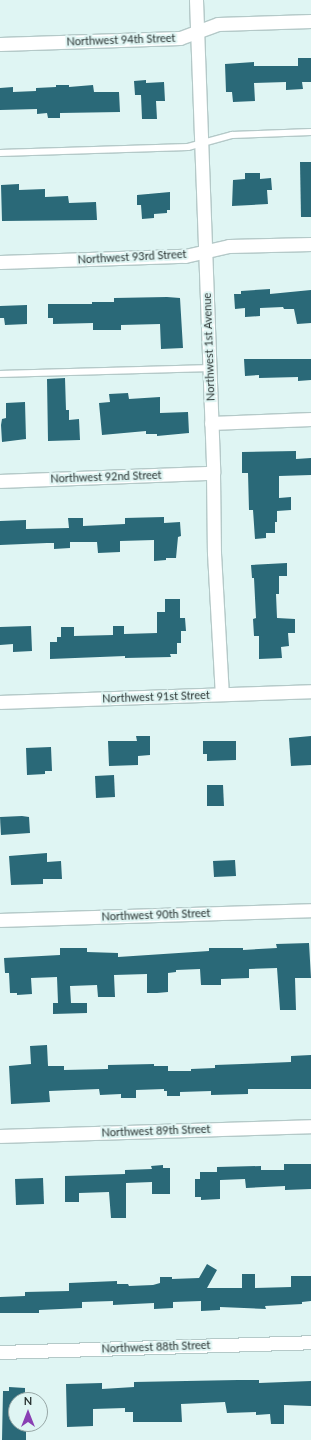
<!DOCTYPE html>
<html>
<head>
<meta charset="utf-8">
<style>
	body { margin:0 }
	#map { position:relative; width:311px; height:1440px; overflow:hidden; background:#dff5f3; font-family:Lato,sans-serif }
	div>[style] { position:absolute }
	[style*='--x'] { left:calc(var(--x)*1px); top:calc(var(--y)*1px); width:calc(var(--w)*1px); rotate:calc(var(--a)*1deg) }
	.building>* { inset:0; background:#2a6978 }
	.roads { filter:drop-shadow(1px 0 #b4c9c8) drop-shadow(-1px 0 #b4c9c8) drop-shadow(0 1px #b4c9c8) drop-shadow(0 -1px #b4c9c8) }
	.lane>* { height:6px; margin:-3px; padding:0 3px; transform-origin:3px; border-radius:3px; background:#fff }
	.street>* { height:13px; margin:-6.5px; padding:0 6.5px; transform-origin:6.5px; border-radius:6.5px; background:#fff }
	span { translate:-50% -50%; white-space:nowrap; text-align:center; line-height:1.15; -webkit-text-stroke:4px #dff5f3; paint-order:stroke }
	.street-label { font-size:11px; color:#2a3332 }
	.north { position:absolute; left:8px; top:1392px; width:40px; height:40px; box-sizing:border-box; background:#dff5f3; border:1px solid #97a7a6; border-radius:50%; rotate:0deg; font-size:11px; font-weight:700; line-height:16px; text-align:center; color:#2a3332 }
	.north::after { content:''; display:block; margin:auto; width:14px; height:18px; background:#8940b3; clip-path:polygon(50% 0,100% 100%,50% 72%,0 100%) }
</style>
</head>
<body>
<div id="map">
	<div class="building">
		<i style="clip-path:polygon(298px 58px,311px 58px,311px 82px,302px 82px,303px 89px,286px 90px,286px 82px,254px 83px,255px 101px,233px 102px,232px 92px,226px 92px,225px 64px,254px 62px,254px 66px,298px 66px)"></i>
		<i style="clip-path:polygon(146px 80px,146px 83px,164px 82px,165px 101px,156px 101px,157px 119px,142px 119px,141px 95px,135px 95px,134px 81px)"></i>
		<i style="clip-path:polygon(56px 85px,69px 85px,69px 87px,93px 85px,94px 92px,119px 92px,120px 112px,60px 113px,60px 118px,48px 118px,47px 113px,37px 114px,37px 109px,0 110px,0 88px,13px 87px,13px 92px,36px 91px,36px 88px,56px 87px)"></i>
		<i style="clip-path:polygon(300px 162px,311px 162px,311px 217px,301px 217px)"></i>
		<i style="clip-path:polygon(245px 173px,260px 173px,260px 179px,271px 178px,272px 190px,267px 190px,268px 204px,232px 206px,233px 180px,245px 179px)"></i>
		<i style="clip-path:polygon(19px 184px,19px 190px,45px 189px,45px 197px,68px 196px,69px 203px,96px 202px,97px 220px,2px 221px,1px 185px)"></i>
		<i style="clip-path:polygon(170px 192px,170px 210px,167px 210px,167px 213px,154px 214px,154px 218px,142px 219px,141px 205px,137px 205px,137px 195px)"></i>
		<i style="clip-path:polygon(270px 289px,270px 294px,311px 290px,311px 323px,297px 324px,294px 309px,284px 309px,283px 307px,260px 308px,260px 316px,245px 317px,245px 308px,235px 309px,234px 294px,241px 294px,241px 291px)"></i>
		<i style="clip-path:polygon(167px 297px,180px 298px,183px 348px,161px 349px,160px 324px,121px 325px,121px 330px,93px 330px,93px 323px,53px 324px,53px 318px,48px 318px,48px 304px,92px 304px,92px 302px,114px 302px,114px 298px)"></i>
		<i style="clip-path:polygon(27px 305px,27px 324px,5px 325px,4px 318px,0 318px,0 306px)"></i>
		<i style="clip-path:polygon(244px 359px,311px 359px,311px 380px,298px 381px,298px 377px,259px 378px,259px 375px,245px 376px)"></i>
		<i style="clip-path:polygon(65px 378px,66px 410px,69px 410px,69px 420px,79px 419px,80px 440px,48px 441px,47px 379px)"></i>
		<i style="clip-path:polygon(128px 393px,129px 399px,160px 397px,160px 413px,188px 412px,189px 433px,157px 436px,157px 434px,146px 434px,146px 431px,102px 435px,99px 403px,110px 402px,109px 394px)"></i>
		<i style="clip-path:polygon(25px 402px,26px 439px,2px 442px,1px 425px,2px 419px,6px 418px,6px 403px)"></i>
		<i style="clip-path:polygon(296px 451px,296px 459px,311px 458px,311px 475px,279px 476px,279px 498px,291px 497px,291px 510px,277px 511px,277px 522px,275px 522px,275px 533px,266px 533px,266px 538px,255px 539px,253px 510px,249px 510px,248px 473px,242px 473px,242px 452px)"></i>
		<i style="clip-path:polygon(164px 517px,164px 523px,180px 522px,181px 536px,178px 537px,176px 558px,166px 558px,166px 560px,154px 561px,154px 540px,120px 541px,120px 552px,98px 553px,97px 542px,70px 542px,70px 548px,54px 549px,54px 543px,47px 543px,0 545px,0 521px,26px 520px,26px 529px,69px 528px,68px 518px,83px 518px,83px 526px,125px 524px,125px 518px)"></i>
		<i style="clip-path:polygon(287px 563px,287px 576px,279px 576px,279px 594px,276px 594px,277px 618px,295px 619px,295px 633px,288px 633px,289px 646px,281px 647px,282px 658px,259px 659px,259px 636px,254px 636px,253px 619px,256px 618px,254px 578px,252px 578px,251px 565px)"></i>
		<i style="clip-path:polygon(165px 599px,180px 599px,180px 618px,185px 618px,186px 631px,181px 631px,181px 643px,177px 643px,177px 654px,170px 654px,171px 657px,125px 658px,125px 656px,50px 659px,50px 642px,57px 642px,57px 637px,61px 637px,61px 627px,74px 627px,74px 636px,113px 635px,113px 626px,124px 626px,124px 634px,157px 633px,157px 612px,165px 612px)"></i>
		<i style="clip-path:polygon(31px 626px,32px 651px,13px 652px,13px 644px,0 645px,0 627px)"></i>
		<i style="clip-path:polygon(136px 736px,150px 736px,150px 755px,138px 756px,138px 765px,109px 766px,108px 741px,137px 741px)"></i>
		<i style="clip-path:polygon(311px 736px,311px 765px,291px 766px,289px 738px)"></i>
		<i style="clip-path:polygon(203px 741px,236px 741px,236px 760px,207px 761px,207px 754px,203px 754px)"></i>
		<i style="clip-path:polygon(51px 747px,52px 771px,45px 771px,45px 774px,27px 775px,26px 748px)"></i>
		<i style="clip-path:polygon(114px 775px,115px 797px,96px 798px,95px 776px)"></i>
		<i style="clip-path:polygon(207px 785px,223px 785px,224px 806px,207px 806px)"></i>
		<i style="clip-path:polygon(22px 816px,29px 817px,30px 833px,1px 835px,0 817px)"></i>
		<i style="clip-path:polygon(47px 853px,47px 862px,61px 861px,62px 879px,43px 879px,43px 884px,11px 885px,9px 856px)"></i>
		<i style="clip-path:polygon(235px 860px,236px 876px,214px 877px,213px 861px)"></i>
		<i style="clip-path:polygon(309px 943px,311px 978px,295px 978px,296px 1010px,280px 1010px,277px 968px,249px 969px,249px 978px,221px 979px,221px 985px,201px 985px,200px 969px,176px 970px,176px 972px,168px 973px,168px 992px,157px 993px,147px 993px,147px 974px,114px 975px,115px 997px,98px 997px,97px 985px,70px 986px,71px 1003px,87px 1003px,87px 1013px,53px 1014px,53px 1003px,58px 1003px,57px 977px,31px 978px,32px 994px,17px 995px,17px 993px,10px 993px,9px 973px,5px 973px,4px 958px,60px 955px,60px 948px,87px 948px,87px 952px,118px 953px,118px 957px,209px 951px,209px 948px,243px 948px,243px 950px,277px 948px,276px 944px)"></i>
		<i style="clip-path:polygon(47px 1045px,48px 1066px,64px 1066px,64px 1070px,108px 1069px,108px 1065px,154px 1064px,154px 1066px,168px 1066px,168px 1071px,191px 1071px,191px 1069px,215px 1068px,215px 1065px,291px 1062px,291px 1056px,311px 1055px,311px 1089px,248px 1089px,248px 1094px,211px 1095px,211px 1091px,180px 1092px,180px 1096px,167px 1096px,167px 1091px,164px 1091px,164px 1089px,136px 1090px,136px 1098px,121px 1098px,121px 1094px,100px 1095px,99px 1089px,49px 1091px,50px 1102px,11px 1104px,9px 1066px,31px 1064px,30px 1046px)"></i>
		<i style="clip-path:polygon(284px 1164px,311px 1164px,311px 1189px,285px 1190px,285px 1186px,246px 1188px,245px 1179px,220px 1180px,220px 1199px,201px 1200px,201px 1197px,195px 1197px,195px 1179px,200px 1179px,200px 1172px,217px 1172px,217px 1167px,261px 1166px,261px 1170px,284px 1170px)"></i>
		<i style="clip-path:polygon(163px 1165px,163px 1168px,170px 1168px,170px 1194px,152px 1194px,152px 1182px,126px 1183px,126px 1218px,111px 1218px,109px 1192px,79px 1193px,79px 1202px,65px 1202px,65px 1176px,125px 1174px,125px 1170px,152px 1169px,151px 1166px)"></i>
		<i style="clip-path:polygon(43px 1178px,44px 1204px,16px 1205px,15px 1179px)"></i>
		<i style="clip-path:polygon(207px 1264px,217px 1270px,207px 1288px,242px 1288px,242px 1274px,255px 1274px,255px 1288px,291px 1287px,291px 1276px,311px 1276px,311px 1301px,302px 1302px,302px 1304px,265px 1306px,266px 1309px,220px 1307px,220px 1310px,201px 1311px,201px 1301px,173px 1302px,173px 1308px,154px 1309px,154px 1303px,113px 1305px,113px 1301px,82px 1302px,82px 1308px,39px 1310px,39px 1313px,0 1313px,0 1297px,25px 1296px,25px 1292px,69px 1291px,69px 1283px,117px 1281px,117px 1284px,128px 1284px,129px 1286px,153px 1285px,160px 1283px,160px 1277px,172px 1277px,172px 1279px,199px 1278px)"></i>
		<i style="clip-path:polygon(238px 1380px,259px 1380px,259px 1383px,311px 1381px,311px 1406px,284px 1405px,284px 1424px,271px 1424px,270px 1414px,256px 1415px,256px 1412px,227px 1413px,225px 1402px,181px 1404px,182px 1422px,133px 1422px,133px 1412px,125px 1412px,125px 1408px,93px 1409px,93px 1426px,67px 1427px,66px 1384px,102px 1383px,102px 1389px,134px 1387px,134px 1382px)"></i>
		<i style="clip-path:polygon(9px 1387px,25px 1388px,25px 1400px,16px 1400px,16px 1424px,26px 1424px,26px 1440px,2px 1440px,3px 1391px,9px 1391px)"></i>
	</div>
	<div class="roads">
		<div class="lane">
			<i style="--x:0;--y:153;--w:188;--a:-1.8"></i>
			<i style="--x:188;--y:147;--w:46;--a:-15.3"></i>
			<i style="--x:232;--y:135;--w:79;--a:-2.2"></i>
			<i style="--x:0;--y:374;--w:209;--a:-1.6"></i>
		</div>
		<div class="street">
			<i style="--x:196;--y:0;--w:473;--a:87.9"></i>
			<i style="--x:213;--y:473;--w:80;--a:89.3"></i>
			<i style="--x:214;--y:553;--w:141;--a:86.8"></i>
			<i style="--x:0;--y:44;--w:180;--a:-1.9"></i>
			<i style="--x:180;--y:38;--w:40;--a:-20.2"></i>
			<i style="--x:218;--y:24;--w:93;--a:-1.8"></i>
			<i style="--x:0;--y:262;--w:185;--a:-1.9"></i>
			<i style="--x:185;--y:256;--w:45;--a:-12.8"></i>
			<i style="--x:229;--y:246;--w:82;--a:-1.4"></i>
			<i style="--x:211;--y:423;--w:100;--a:-2.3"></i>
			<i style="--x:0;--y:481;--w:213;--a:-2.2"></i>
			<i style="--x:0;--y:702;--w:311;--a:-2"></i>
			<i style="--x:0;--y:920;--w:311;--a:-1.8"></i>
			<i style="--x:0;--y:1136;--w:311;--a:-1.8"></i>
			<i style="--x:0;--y:1352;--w:311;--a:-1.8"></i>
		</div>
	</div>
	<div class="street-label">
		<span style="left:121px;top:40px;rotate:-2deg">Northwest 94th Street</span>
		<span style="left:132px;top:257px;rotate:-3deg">Northwest 93rd Street</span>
		<span style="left:209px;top:347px;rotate:-92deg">Northwest 1st Avenue</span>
		<span style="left:106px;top:477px;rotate:-2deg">Northwest 92nd Street</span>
		<span style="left:156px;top:697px;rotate:-2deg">Northwest 91st Street</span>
		<span style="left:156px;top:915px;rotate:-2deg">Northwest 90th Street</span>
		<span style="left:156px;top:1131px;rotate:-2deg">Northwest 89th Street</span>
		<span style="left:156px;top:1347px;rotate:-2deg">Northwest 88th Street</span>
	</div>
	<div class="north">N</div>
</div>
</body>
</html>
